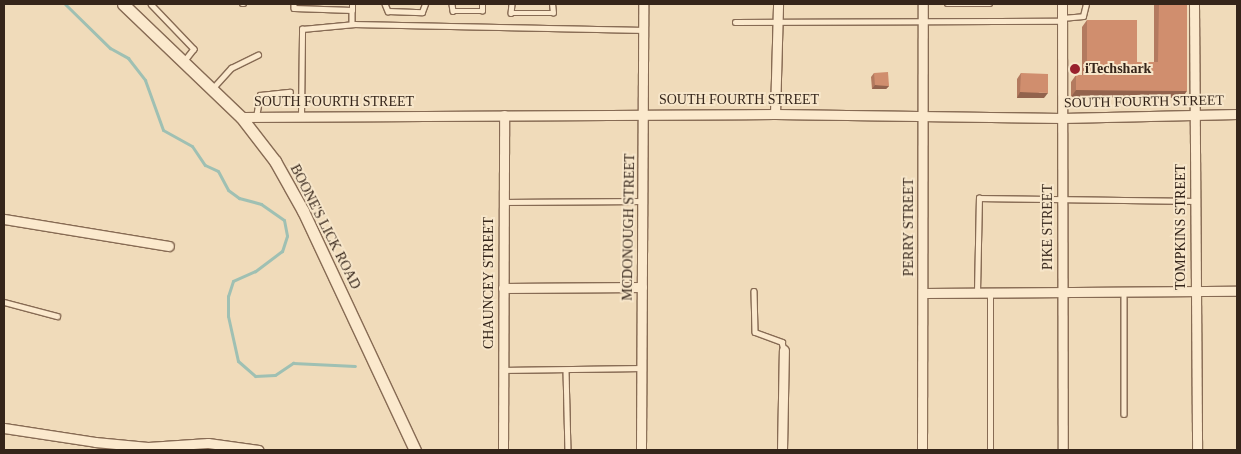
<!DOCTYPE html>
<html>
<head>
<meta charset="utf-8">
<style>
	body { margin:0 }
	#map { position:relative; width:1241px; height:454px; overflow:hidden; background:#f0dbba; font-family:"Times New Roman",serif }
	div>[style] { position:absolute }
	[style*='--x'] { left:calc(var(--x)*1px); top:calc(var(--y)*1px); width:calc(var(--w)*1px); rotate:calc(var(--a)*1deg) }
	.stream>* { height:3px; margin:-1.5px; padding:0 1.5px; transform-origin:1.5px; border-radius:1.5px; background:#9fc0b3 }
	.roads { filter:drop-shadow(1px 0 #876b54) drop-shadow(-1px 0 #876b54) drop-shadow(0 1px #876b54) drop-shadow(0 -1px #876b54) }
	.lane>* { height:4.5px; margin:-2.25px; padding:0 2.25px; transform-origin:2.25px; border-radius:2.25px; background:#fbe9cd }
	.street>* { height:9px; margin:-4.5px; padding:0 4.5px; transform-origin:4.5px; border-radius:4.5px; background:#fbe9cd }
	.secondary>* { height:11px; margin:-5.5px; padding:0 5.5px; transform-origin:5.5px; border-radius:5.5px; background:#fbe9cd }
	.wall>* { inset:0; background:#b37a5f }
	.shaded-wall>* { inset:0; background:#92634d }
	.building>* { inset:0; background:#d08e6e }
	.dots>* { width:14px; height:14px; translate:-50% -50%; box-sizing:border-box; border:2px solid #f7e6ca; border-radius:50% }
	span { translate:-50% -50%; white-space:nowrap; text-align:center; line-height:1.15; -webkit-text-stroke:4px #f7e6ca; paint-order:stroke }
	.poi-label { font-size:14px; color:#35251a; font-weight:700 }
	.left { translate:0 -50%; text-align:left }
	.street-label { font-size:14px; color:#35251a }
	.frame { position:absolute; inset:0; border:5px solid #35251a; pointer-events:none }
</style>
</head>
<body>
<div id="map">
	<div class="stream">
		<i style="--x:65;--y:4;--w:63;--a:44.4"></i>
		<i style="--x:110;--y:48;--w:21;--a:29"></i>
		<i style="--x:128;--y:58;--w:28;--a:52"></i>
		<i style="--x:145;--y:80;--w:53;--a:70.2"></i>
		<i style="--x:163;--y:130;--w:33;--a:29"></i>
		<i style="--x:192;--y:146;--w:23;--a:56"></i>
		<i style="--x:205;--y:165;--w:14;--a:25"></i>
		<i style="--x:218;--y:171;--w:21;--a:62"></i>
		<i style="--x:228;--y:190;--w:14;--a:36"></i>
		<i style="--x:239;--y:198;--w:23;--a:15"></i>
		<i style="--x:261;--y:204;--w:28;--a:35"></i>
		<i style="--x:284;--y:220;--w:16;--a:79"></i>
		<i style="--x:287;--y:236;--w:16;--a:108"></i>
		<i style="--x:282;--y:251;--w:34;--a:143"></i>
		<i style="--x:255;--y:271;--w:24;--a:156"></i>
		<i style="--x:233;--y:281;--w:16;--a:108"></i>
		<i style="--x:228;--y:296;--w:20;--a:90"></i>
		<i style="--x:228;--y:316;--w:46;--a:77.5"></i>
		<i style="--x:238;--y:361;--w:23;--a:41"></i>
		<i style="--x:255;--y:376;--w:20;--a:-3"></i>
		<i style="--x:275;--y:375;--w:22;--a:-34"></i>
		<i style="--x:293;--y:363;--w:62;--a:2.8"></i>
	</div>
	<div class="roads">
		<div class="lane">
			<i style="--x:151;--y:4;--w:62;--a:46.3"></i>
			<i style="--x:194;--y:49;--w:16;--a:128"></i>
			<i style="--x:242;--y:4;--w:2;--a:0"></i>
			<i style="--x:294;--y:4;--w:4;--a:90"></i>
			<i style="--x:294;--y:8;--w:58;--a:2"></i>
			<i style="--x:352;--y:10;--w:6;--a:-90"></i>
			<i style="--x:385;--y:4;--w:8;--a:67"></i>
			<i style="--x:388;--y:11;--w:34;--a:2"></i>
			<i style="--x:422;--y:12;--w:9;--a:-69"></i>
			<i style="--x:452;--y:4;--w:7;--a:82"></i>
			<i style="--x:453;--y:11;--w:29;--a:0"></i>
			<i style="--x:482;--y:11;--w:7;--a:-90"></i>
			<i style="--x:512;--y:4;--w:9;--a:96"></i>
			<i style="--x:511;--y:13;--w:42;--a:0"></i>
			<i style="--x:553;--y:13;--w:9;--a:-96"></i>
			<i style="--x:947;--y:4;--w:43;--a:0"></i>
			<i style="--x:352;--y:10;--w:14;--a:90"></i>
			<i style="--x:1062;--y:18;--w:21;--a:-5"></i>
			<i style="--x:1083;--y:16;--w:12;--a:-76"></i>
			<i style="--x:735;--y:22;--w:327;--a:-0.2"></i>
			<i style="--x:213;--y:88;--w:27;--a:-48"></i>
			<i style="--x:231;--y:68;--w:30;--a:-26"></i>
			<i style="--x:301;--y:116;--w:87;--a:-89.3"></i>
			<i style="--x:302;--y:29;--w:53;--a:-5.4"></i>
			<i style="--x:355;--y:24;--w:288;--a:1.2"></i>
			<i style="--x:256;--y:117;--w:22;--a:-80"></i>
			<i style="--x:260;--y:95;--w:30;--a:-6"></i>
			<i style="--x:504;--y:202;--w:138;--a:-0.4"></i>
			<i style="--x:754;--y:291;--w:41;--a:88.6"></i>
			<i style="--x:755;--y:332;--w:29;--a:20"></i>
			<i style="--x:782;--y:342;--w:8;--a:76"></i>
			<i style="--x:977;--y:292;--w:94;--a:-88.8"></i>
			<i style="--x:979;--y:198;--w:216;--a:0.8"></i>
			<i style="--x:1124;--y:292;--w:122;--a:90"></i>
			<i style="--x:4;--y:302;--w:55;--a:14.8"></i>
			<i style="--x:503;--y:370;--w:138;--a:-0.8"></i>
			<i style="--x:566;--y:370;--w:80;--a:88.6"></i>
			<i style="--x:990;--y:450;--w:157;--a:-90"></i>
		</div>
		<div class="street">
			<i style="--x:1062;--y:4;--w:446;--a:89.9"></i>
			<i style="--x:1194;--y:4;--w:446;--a:89.6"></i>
			<i style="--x:775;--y:114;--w:110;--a:-88.4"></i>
			<i style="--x:241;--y:117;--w:534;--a:-0.32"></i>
			<i style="--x:775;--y:114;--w:287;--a:0.8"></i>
			<i style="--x:1062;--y:118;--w:175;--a:-1.3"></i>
			<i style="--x:4;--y:219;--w:167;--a:9.3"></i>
			<i style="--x:503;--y:288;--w:139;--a:-0.4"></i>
			<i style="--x:923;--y:293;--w:314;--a:-0.4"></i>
			<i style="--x:4;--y:428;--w:92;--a:8.7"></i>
			<i style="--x:95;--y:442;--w:53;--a:5.4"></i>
			<i style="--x:148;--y:447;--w:60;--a:-3.8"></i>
			<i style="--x:208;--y:443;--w:51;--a:7.8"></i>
			<i style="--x:503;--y:450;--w:335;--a:-89.8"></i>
			<i style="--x:641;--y:450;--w:446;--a:-89.7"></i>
			<i style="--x:782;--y:450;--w:100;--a:-88.9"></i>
			<i style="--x:922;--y:450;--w:446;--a:-89.9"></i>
		</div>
		<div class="secondary">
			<i style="--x:123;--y:4;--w:163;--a:43.8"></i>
			<i style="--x:241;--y:117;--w:56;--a:52.3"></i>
			<i style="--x:275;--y:161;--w:57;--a:60.8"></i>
			<i style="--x:303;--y:211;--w:264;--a:64.9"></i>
		</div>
	</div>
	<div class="wall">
		<i style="clip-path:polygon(1154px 4px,1187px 4px,1182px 98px,1071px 97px,1071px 82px,1076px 75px,1082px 75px,1082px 27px,1087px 20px,1137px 62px,1154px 62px)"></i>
		<i style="clip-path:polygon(874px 73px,889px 86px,886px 89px,872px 89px,871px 77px)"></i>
		<i style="clip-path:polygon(1021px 73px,1044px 98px,1017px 98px,1017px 79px)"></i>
	</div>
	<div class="shaded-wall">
		<i style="clip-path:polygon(875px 85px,889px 86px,886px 89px,872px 89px)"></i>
		<i style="clip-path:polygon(1076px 90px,1187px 91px,1182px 98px,1071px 97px)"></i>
		<i style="clip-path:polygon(1020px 92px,1048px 93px,1044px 98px,1017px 98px)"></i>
	</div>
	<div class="building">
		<i style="clip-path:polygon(1159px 4px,1187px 4px,1187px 91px,1076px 90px,1076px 75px,1087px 75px,1087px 20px,1137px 20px,1137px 62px,1158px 62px)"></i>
		<i style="clip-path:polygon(888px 72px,889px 86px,875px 85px,874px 73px)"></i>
		<i style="clip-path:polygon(1021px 73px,1048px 74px,1048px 93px,1020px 92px)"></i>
	</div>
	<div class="dots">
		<i style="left:1075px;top:69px;background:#99212d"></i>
	</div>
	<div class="poi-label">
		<span class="left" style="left:1085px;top:69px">iTechshark</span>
	</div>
	<div class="street-label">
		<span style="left:739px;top:100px">SOUTH FOURTH STREET</span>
		<span style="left:334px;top:102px">SOUTH FOURTH STREET</span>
		<span style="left:1144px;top:102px;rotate:-1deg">SOUTH FOURTH STREET</span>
		<span style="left:325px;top:227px;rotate:63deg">BOONE'S LICK ROAD</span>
		<span style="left:629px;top:227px;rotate:-89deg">MCDONOUGH STREET</span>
		<span style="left:909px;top:227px;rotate:-90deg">PERRY STREET</span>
		<span style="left:1048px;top:227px;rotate:-90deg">PIKE STREET</span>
		<span style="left:1181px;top:227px;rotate:-90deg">TOMPKINS STREET</span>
		<span style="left:489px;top:283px;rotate:-90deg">CHAUNCEY STREET</span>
	</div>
	<div class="frame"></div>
</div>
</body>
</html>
